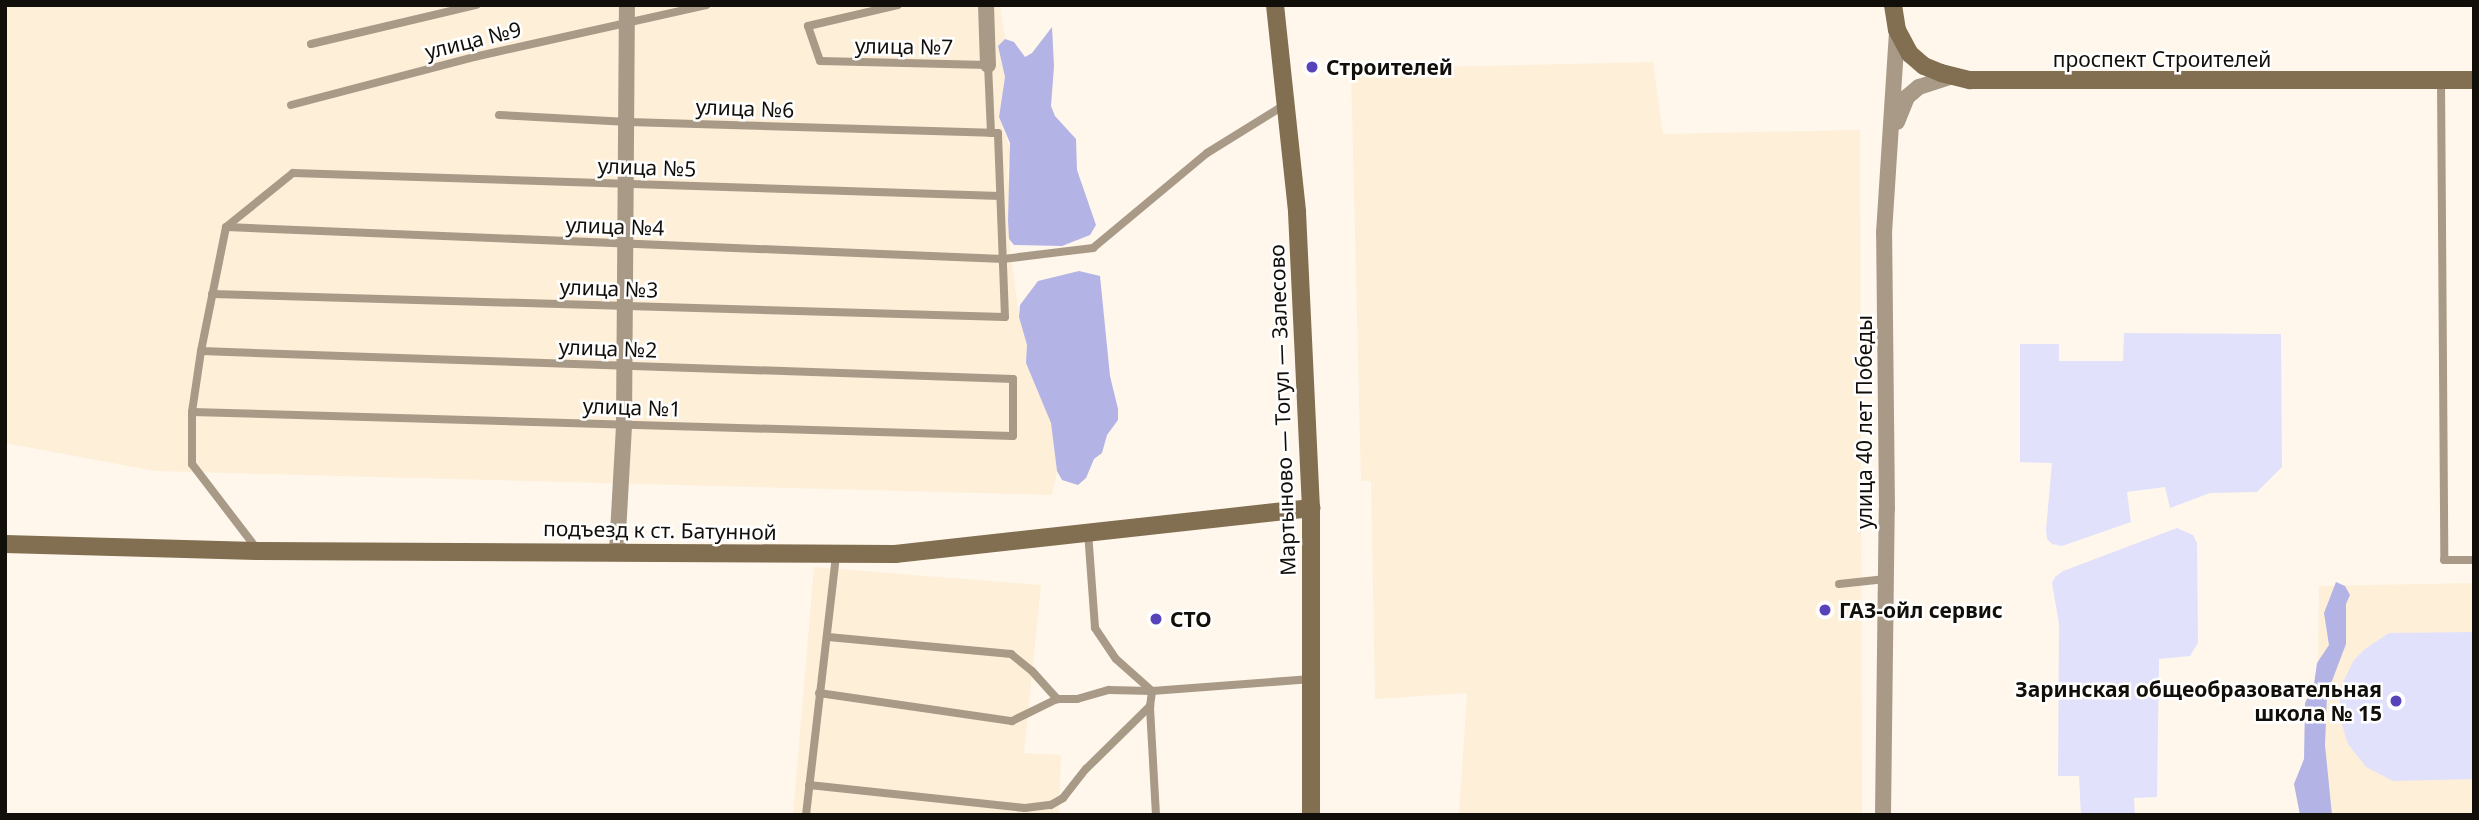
<!DOCTYPE html>
<html>
<head>
<meta charset="utf-8">
<style>
	body { margin:0 }
	#map { position:relative; width:2479px; height:820px; overflow:hidden; background:#fff7eb; font-family:"Noto Sans",sans-serif }
	div>[style] { position:absolute }
	[style*='--x'] { left:calc(var(--x)*1px); top:calc(var(--y)*1px); width:calc(var(--w)*1px); rotate:calc(var(--a)*1deg) }
	.built>* { inset:0; background:#feefd9 }
	.green>* { inset:0; background:#e1e1fc }
	.forest>* { inset:0; background:#b3b3e5 }
	.lane>* { height:8px; margin:-4px; padding:0 4px; transform-origin:4px; border-radius:4px; background:#a89a87 }
	.street>* { height:16px; margin:-8px; padding:0 8px; transform-origin:8px; border-radius:8px; background:#a89a87 }
	.secondary>* { height:18px; margin:-9px; padding:0 9px; transform-origin:9px; border-radius:9px; background:#826e51 }
	.dots>* { width:19px; height:19px; translate:-50% -50%; box-sizing:border-box; border:4px solid #fff; border-radius:50% }
	span { translate:-50% -50%; white-space:nowrap; text-align:center; line-height:1.15; -webkit-text-stroke:5px #fff; paint-order:stroke }
	.street-label { font-size:21px; color:#120e09 }
	.poi-label { font-size:21px; color:#120e09; font-weight:700 }
	.left { translate:0 -50%; text-align:left }
	.right { translate:-100% -50%; text-align:right }
	.frame { position:absolute; inset:0; border:7px solid #120e09; pointer-events:none }
</style>
</head>
<body>
<div id="map">
	<div class="built">
		<i style="clip-path:polygon(5px 5px,1000px 5px,1005px 39px,998px 46px,1005px 77px,999px 117px,1011px 152px,1007px 172px,1011px 201px,1009px 239px,1019px 317px,1027px 345px,1026px 363px,1051px 423px,1057px 471px,1052px 495px,155px 471px,5px 443px)"></i>
		<i style="clip-path:polygon(1653px 62px,1663px 134px,1860px 130px,1862px 815px,1459px 815px,1467px 693px,1375px 699px,1371px 481px,1361px 481px,1351px 69px)"></i>
		<i style="clip-path:polygon(814px 567px,1041px 585px,1024px 753px,1061px 755px,1059px 815px,793px 815px)"></i>
		<i style="clip-path:polygon(2474px 583px,2474px 815px,2316px 815px,2319px 586px)"></i>
	</div>
	<div class="green">
		<i style="clip-path:polygon(2124px 333px,2281px 334px,2282px 467px,2257px 492px,2210px 493px,2170px 508px,2165px 487px,2127px 492px,2131px 522px,2062px 546px,2052px 544px,2047px 539px,2046px 530px,2052px 463px,2020px 462px,2020px 344px,2059px 344px,2059px 361px,2123px 361px)"></i>
		<i style="clip-path:polygon(2177px 528px,2193px 535px,2197px 543px,2198px 643px,2190px 656px,2159px 659px,2157px 797px,2134px 798px,2135px 815px,2081px 815px,2079px 776px,2058px 776px,2059px 624px,2052px 583px,2055px 577px,2063px 571px)"></i>
		<i style="clip-path:polygon(2474px 632px,2474px 779px,2393px 781px,2366px 767px,2348px 744px,2339px 715px,2341px 686px,2354px 660px,2365px 649px,2389px 633px)"></i>
	</div>
	<div class="forest">
		<i style="clip-path:polygon(1052px 27px,1054px 66px,1051px 106px,1055px 116px,1076px 139px,1077px 170px,1096px 225px,1090px 235px,1062px 246px,1014px 245px,1009px 239px,1008px 220px,1010px 143px,999px 117px,1005px 77px,998px 46px,1005px 39px,1014px 42px,1025px 57px,1032px 53px)"></i>
		<i style="clip-path:polygon(1079px 271px,1100px 276px,1110px 376px,1118px 409px,1118px 420px,1107px 435px,1102px 453px,1094px 459px,1086px 478px,1078px 485px,1062px 480px,1057px 471px,1051px 423px,1026px 363px,1027px 345px,1019px 317px,1020px 305px,1038px 281px)"></i>
		<i style="clip-path:polygon(2336px 582px,2345px 586px,2350px 595px,2346px 604px,2346px 644px,2327px 694px,2325px 745px,2332px 815px,2300px 815px,2294px 784px,2304px 759px,2305px 703px,2314px 684px,2317px 663px,2329px 645px,2324px 613px)"></i>
	</div>
	<div class="lane">
		<i style="--x:311;--y:44;--w:170;--a:-13.3"></i>
		<i style="--x:2441;--y:80;--w:480;--a:89.6"></i>
		<i style="--x:2444;--y:560;--w:30;--a:0"></i>
		<i style="--x:291;--y:105;--w:189;--a:-14.7"></i>
		<i style="--x:474;--y:57;--w:238;--a:-12.6"></i>
		<i style="--x:499;--y:115;--w:129;--a:3.1"></i>
		<i style="--x:628;--y:122;--w:363;--a:1.7"></i>
		<i style="--x:226;--y:227;--w:778;--a:2.36"></i>
		<i style="--x:1003;--y:259;--w:91;--a:-7"></i>
		<i style="--x:1093;--y:248;--w:148;--a:-39.8"></i>
		<i style="--x:1207;--y:153;--w:93;--a:-31.8"></i>
		<i style="--x:212;--y:294;--w:793;--a:1.66"></i>
		<i style="--x:1005;--y:317;--w:184;--a:-92.2"></i>
		<i style="--x:998;--y:133;--w:7;--a:180"></i>
		<i style="--x:991;--y:133;--w:68;--a:-92.5"></i>
		<i style="--x:988;--y:65;--w:168;--a:-178.6"></i>
		<i style="--x:820;--y:61;--w:37;--a:-109"></i>
		<i style="--x:808;--y:26;--w:92;--a:-13.1"></i>
		<i style="--x:192;--y:412;--w:821;--a:1.67"></i>
		<i style="--x:1013;--y:436;--w:57;--a:-90"></i>
		<i style="--x:1013;--y:379;--w:812;--a:-178.03"></i>
		<i style="--x:1088;--y:532;--w:96;--a:85.8"></i>
		<i style="--x:1095;--y:628;--w:37;--a:56"></i>
		<i style="--x:1116;--y:659;--w:48;--a:41.6"></i>
		<i style="--x:257;--y:549;--w:107;--a:-127.4"></i>
		<i style="--x:192;--y:464;--w:52;--a:-90"></i>
		<i style="--x:192;--y:412;--w:62;--a:-81.6"></i>
		<i style="--x:201;--y:351;--w:126;--a:-78.6"></i>
		<i style="--x:226;--y:227;--w:86;--a:-38.9"></i>
		<i style="--x:293;--y:173;--w:707;--a:1.86"></i>
		<i style="--x:1839;--y:584;--w:47;--a:-6.1"></i>
		<i style="--x:828;--y:637;--w:184;--a:5.3"></i>
		<i style="--x:1011;--y:654;--w:27;--a:39"></i>
		<i style="--x:1032;--y:671;--w:38;--a:48"></i>
		<i style="--x:819;--y:693;--w:195;--a:8.3"></i>
		<i style="--x:1012;--y:721;--w:50;--a:-26.1"></i>
		<i style="--x:1057;--y:699;--w:20;--a:0"></i>
		<i style="--x:1077;--y:699;--w:33;--a:-16"></i>
		<i style="--x:1109;--y:690;--w:43;--a:1.3"></i>
		<i style="--x:809;--y:785;--w:217;--a:6.1"></i>
		<i style="--x:1025;--y:808;--w:26;--a:-7"></i>
		<i style="--x:1051;--y:805;--w:14;--a:-30"></i>
		<i style="--x:1063;--y:798;--w:37;--a:-52"></i>
		<i style="--x:1086;--y:769;--w:90;--a:-44.5"></i>
		<i style="--x:806;--y:815;--w:262;--a:-83.4"></i>
		<i style="--x:1156;--y:815;--w:109;--a:-93.2"></i>
		<i style="--x:1150;--y:706;--w:15;--a:-82"></i>
		<i style="--x:1152;--y:691;--w:160;--a:-4.3"></i>
	</div>
	<div class="street">
		<i style="--x:986;--y:5;--w:60;--a:88.1"></i>
		<i style="--x:1897;--y:122;--w:27;--a:-68"></i>
		<i style="--x:1907;--y:97;--w:16;--a:-40"></i>
		<i style="--x:1919;--y:87;--w:35;--a:-18"></i>
		<i style="--x:617;--y:551;--w:126;--a:-86.8"></i>
		<i style="--x:624;--y:425;--w:420;--a:-89.6"></i>
		<i style="--x:1883;--y:815;--w:306;--a:-89.3"></i>
		<i style="--x:1887;--y:509;--w:276;--a:-90.6"></i>
		<i style="--x:1884;--y:233;--w:203;--a:-86.3"></i>
	</div>
	<div class="secondary">
		<i style="--x:1275;--y:5;--w:208;--a:83.9"></i>
		<i style="--x:1297;--y:212;--w:296;--a:87.3"></i>
		<i style="--x:1311;--y:508;--w:307;--a:90"></i>
		<i style="--x:1893;--y:5;--w:25;--a:81"></i>
		<i style="--x:1897;--y:30;--w:27;--a:62"></i>
		<i style="--x:1910;--y:54;--w:18;--a:41"></i>
		<i style="--x:1924;--y:66;--w:18;--a:22"></i>
		<i style="--x:1941;--y:73;--w:30;--a:14"></i>
		<i style="--x:1970;--y:80;--w:504;--a:0"></i>
		<i style="--x:5;--y:544;--w:253;--a:1.6"></i>
		<i style="--x:258;--y:551;--w:637;--a:0.27"></i>
		<i style="--x:895;--y:554;--w:419;--a:-6.3"></i>
	</div>
	<div class="dots">
		<i style="left:1312px;top:67px;background:#5843bb"></i>
		<i style="left:1825px;top:610px;background:#5843bb"></i>
		<i style="left:1156px;top:619px;background:#5843bb"></i>
		<i style="left:2396px;top:701px;background:#5843bb"></i>
	</div>
	<div class="street-label">
		<span style="left:473px;top:40px;rotate:-14deg">улица №9</span>
		<span style="left:904px;top:46px;rotate:1deg">улица №7</span>
		<span style="left:2162px;top:59px">проспект Строителей</span>
		<span style="left:745px;top:108px;rotate:2deg">улица №6</span>
		<span style="left:647px;top:167px;rotate:2deg">улица №5</span>
		<span style="left:615px;top:226px;rotate:2deg">улица №4</span>
		<span style="left:609px;top:288px;rotate:2deg">улица №3</span>
		<span style="left:608px;top:348px;rotate:2deg">улица №2</span>
		<span style="left:632px;top:407px;rotate:2deg">улица №1</span>
		<span style="left:1282px;top:410px;rotate:-92deg">Мартыново — Тогул — Залесово</span>
		<span style="left:1864px;top:422px;rotate:-90deg">улица 40 лет Победы</span>
		<span style="left:660px;top:530px;rotate:1deg">подъезд к ст. Батунной</span>
	</div>
	<div class="poi-label">
		<span class="left" style="left:1326px;top:67px">Строителей</span>
		<span class="left" style="left:1839px;top:610px">ГАЗ-ойл сервис</span>
		<span class="left" style="left:1170px;top:619px">СТО</span>
		<span class="right" style="left:2382px;top:701px">Заринская общеобразовательная<br>школа № 15</span>
	</div>
	<div class="frame"></div>
</div>
</body>
</html>
